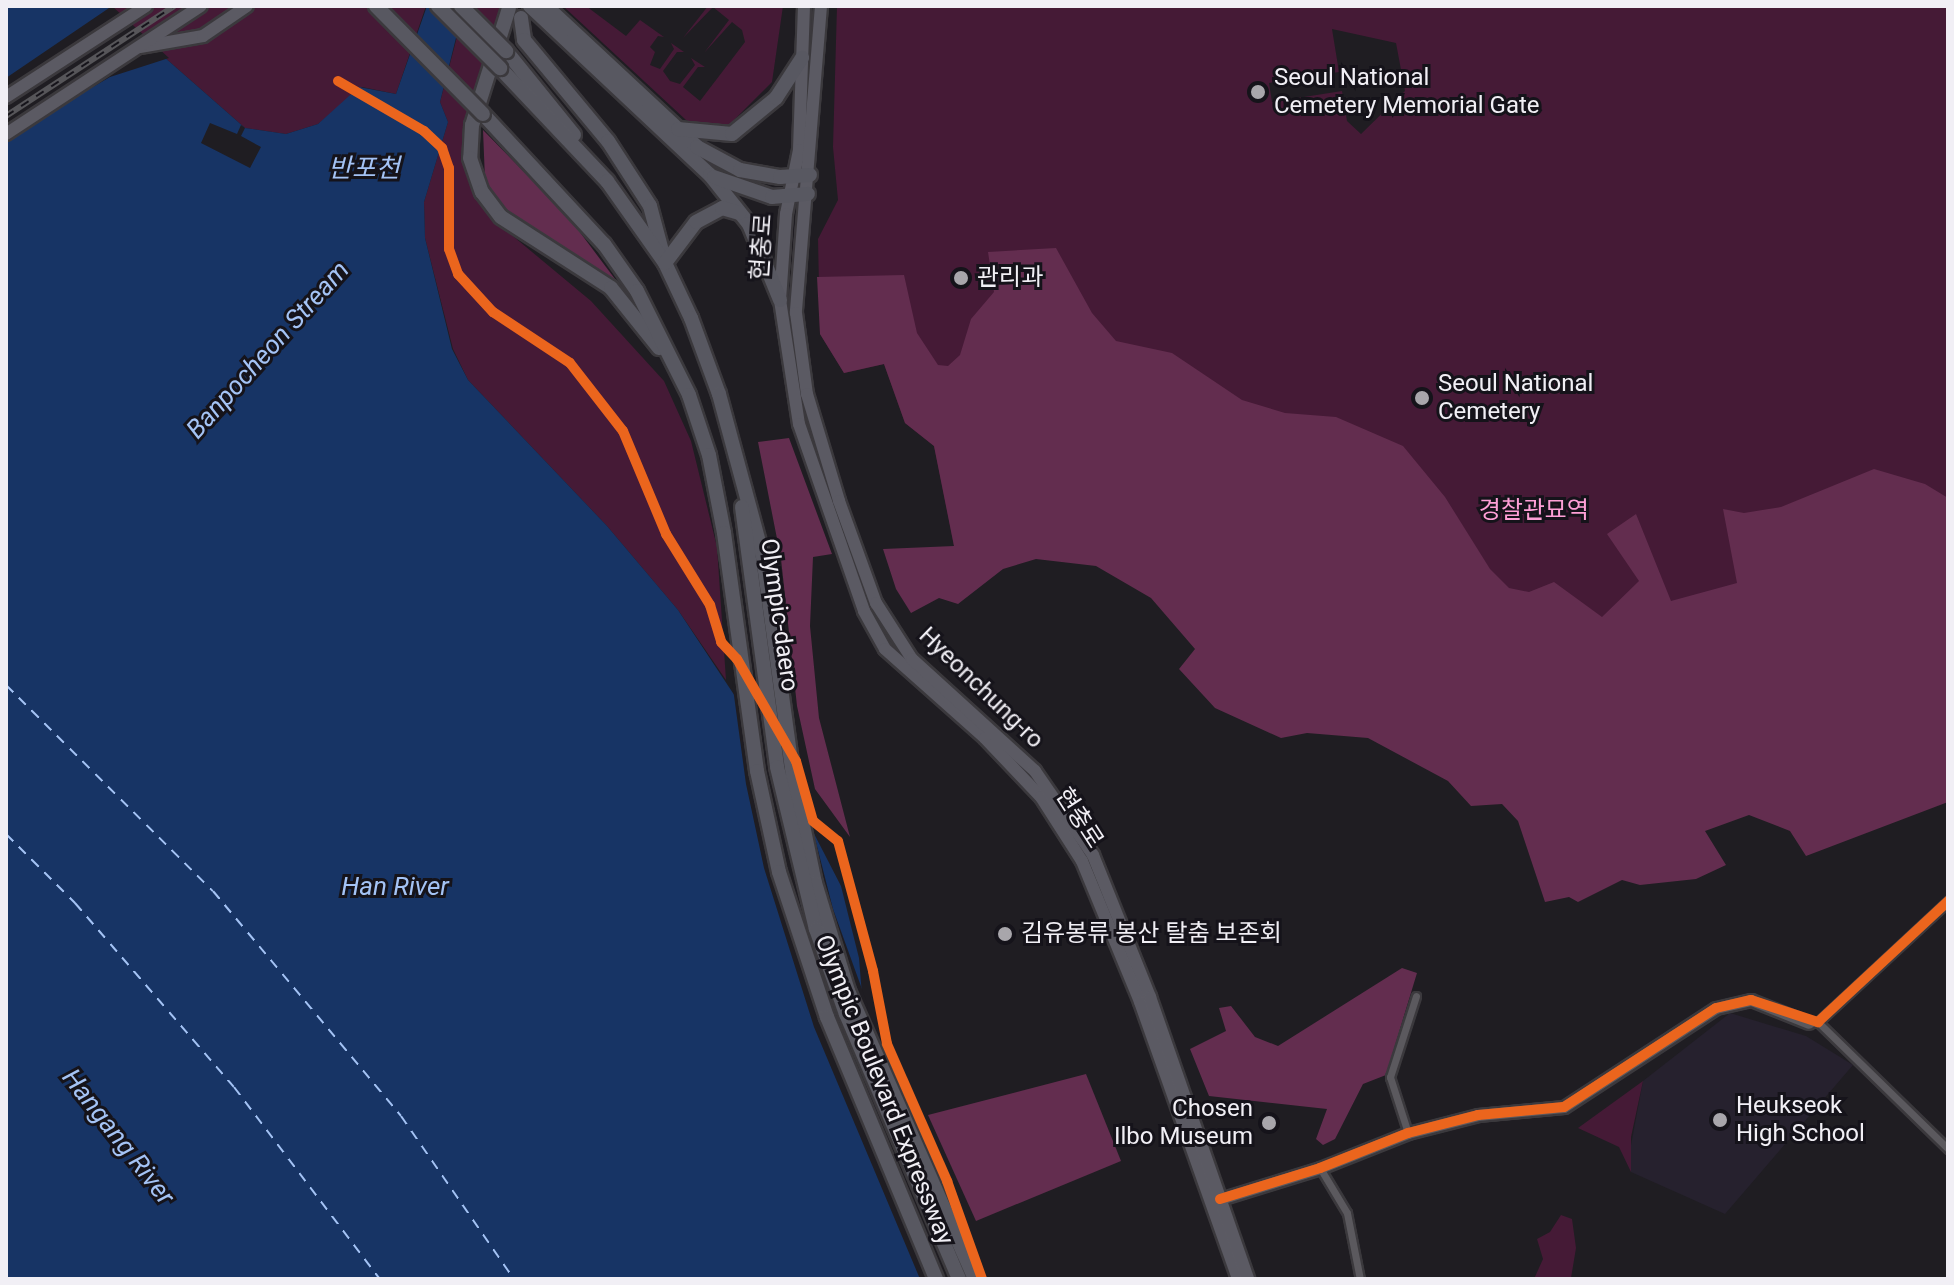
<!DOCTYPE html>
<html>
<head>
<meta charset="utf-8">
<style>
	body { margin:0 }
	#map { position:relative; width:1954px; height:1285px; overflow:hidden; background:#1f1d22; font-family:Roboto,"Noto Sans KR",sans-serif }
	div>[style] { position:absolute }
	[style*='--x'] { left:calc(var(--x)*1px); top:calc(var(--y)*1px); width:calc(var(--w)*1px); rotate:calc(var(--a)*1deg) }
	.built>* { inset:0; background:#26212e }
	.green>* { inset:0; background:#451a36 }
	.forest>* { inset:0; background:#632d4f }
	.water>* { inset:0; background:#173465 }
	.pier>* { inset:0; background:#1f1d22 }
	.ferry>* { height:2px; margin-top:-1px; transform-origin:0; background:repeating-linear-gradient(90deg,#a4c3f5 0 10px,transparent 0 18px) }
	.roads { filter:drop-shadow(2px 0 #3b393d) drop-shadow(-2px 0 #3b393d) drop-shadow(0 2px #3b393d) drop-shadow(0 -2px #3b393d) }
	.street>* { height:7px; margin:-3.5px; padding:0 3.5px; transform-origin:3.5px; border-radius:3.5px; background:#5b595e }
	.secondary>* { height:11px; margin:-5.5px; padding:0 5.5px; transform-origin:5.5px; border-radius:5.5px; background:#5b595e }
	.primary>* { height:12px; margin:-6px; padding:0 6px; transform-origin:6px; border-radius:6px; background:#5b5a63 }
	.highway>* { height:14px; margin:-7px; padding:0 7px; transform-origin:7px; border-radius:7px; background:#585861 }
	.rail>* { height:6px; margin-top:-3px; transform-origin:0; background:repeating-linear-gradient(90deg,#15131a 0 9px,#565559 0 18px); box-sizing:border-box; border-block:2px solid #565559 }
	.bridges { filter:drop-shadow(2px 0 #3b393d) drop-shadow(-2px 0 #3b393d) drop-shadow(0 2px #3b393d) drop-shadow(0 -2px #3b393d) }
	.highway-bridge>* { height:14px; margin:-7px; padding:0 7px; transform-origin:7px; border-radius:7px; background:#585861 }
	.cycleway>* { height:10px; margin:-5px; padding:0 5px; transform-origin:5px; border-radius:5px; background:#eb651d }
	.dots>* { width:22px; height:22px; translate:-50% -50%; box-sizing:border-box; border:4px solid #15131a; border-radius:50% }
	span { translate:-50% -50%; white-space:nowrap; text-align:center; line-height:1.15; -webkit-text-stroke:6px #15131a; paint-order:stroke }
	.poi-label { font-size:24px; color:#f1eff5 }
	.left { translate:0 -50%; text-align:left }
	.right { translate:-100% -50%; text-align:right }
	.street-label { font-size:24px; color:#f1eff5 }
	.park-label { font-size:24px; color:#fe9fd6 }
	.water-label { font-size:26px; color:#a4c3f5; font-style:italic }
	.frame { position:absolute; inset:0; border:8px solid #f1eff5; pointer-events:none }
</style>
</head>
<body>
<div id="map">
	<div class="built">
		<i style="clip-path:polygon(1730px 1013px,1806px 1036px,1853px 1065px,1725px 1214px,1631px 1172px,1631px 1145px,1643px 1081px)"></i>
	</div>
	<div class="green">
		<i style="clip-path:polygon(106px 6px,426px 6px,396px 94px,362px 87px,318px 124px,286px 134px,245px 128px)"></i>
		<i style="clip-path:polygon(465px 6px,503px 6px,465px 145px,467px 174px,502px 227px,591px 301px,664px 381px,691px 441px,717px 547px,726px 680px,678px 610px,607px 526px,468px 380px,453px 349px,425px 238px,424px 202px,448px 122px,440px 102px)"></i>
		<i style="clip-path:polygon(563px 6px,586px 6px,626px 36px,640px 20px,664px 37px,658px 36px,650px 47px,655px 52px,650px 65px,660px 69px,674px 49px,671px 43px,684px 52px,677px 52px,663px 71px,670px 81px,680px 84px,695px 65px,691px 58px,705px 67px,698px 67px,683px 87px,700px 101px,745px 42px,742px 30px,732px 22px,704px 53px,729px 20px,713px 7px,683px 38px,708px 6px,783px 6px,772px 82px,729px 125px,701px 127px,686px 120px)"></i>
		<i style="clip-path:polygon(evenodd,837px 6px,1948px 6px,1948px 717px,1131px 541px,954px 546px,934px 446px,905px 423px,884px 364px,844px 373px,820px 334px,818px 239px,838px 200px,833px 147px,837px 6px,1332px 29px,1396px 43px,1405px 91px,1361px 134px,1347px 121px,1342px 91px,1272px 102px,1269px 83px,1339px 72px,1332px 29px)"></i>
		<i style="clip-path:polygon(1643px 1081px,1631px 1137px,1631px 1172px,1619px 1147px,1578px 1128px)"></i>
		<i style="clip-path:polygon(1561px 1215px,1572px 1219px,1576px 1248px,1571px 1278px,1581px 1279px,1534px 1279px,1543px 1259px,1537px 1239px,1550px 1232px)"></i>
	</div>
	<div class="forest">
		<i style="clip-path:polygon(483px 130px,570px 219px,633px 303px,608px 277px,506px 212px,485px 180px)"></i>
		<i style="clip-path:polygon(1056px 248px,1092px 313px,1116px 341px,1172px 353px,1242px 400px,1285px 413px,1336px 417px,1403px 446px,1445px 497px,1490px 569px,1509px 588px,1529px 592px,1554px 582px,1602px 617px,1639px 581px,1607px 534px,1636px 514px,1671px 601px,1737px 583px,1723px 509px,1744px 513px,1781px 507px,1874px 469px,1925px 484px,1948px 498px,1948px 802px,1806px 856px,1790px 831px,1749px 815px,1705px 831px,1726px 865px,1696px 879px,1640px 885px,1622px 880px,1578px 902px,1569px 897px,1545px 902px,1518px 821px,1502px 804px,1471px 806px,1448px 781px,1368px 738px,1307px 733px,1281px 738px,1215px 708px,1179px 669px,1195px 649px,1151px 598px,1096px 566px,1036px 559px,1003px 569px,958px 604px,939px 598px,911px 613px,896px 589px,883px 549px,954px 546px,934px 446px,905px 423px,884px 364px,844px 373px,820px 334px,817px 277px,904px 275px,917px 333px,938px 365px,948px 366px,960px 355px,971px 319px,994px 292px,988px 252px)"></i>
		<i style="clip-path:polygon(789px 438px,832px 554px,813px 557px,810px 626px,819px 718px,850px 837px,815px 789px,797px 706px,781px 559px,758px 442px)"></i>
		<i style="clip-path:polygon(1402px 968px,1417px 973px,1386px 1075px,1363px 1084px,1335px 1139px,1323px 1145px,1316px 1139px,1327px 1109px,1209px 1096px,1190px 1049px,1226px 1031px,1219px 1008px,1231px 1006px,1255px 1037px,1278px 1046px)"></i>
		<i style="clip-path:polygon(1086px 1074px,1121px 1161px,976px 1221px,928px 1115px)"></i>
	</div>
	<div class="water">
		<i style="clip-path:polygon(6px 6px,106px 6px,245px 128px,286px 134px,318px 124px,359px 87px,396px 94px,427px 6px,464px 6px,440px 102px,448px 122px,424px 202px,425px 238px,452px 349px,468px 380px,607px 526px,678px 610px,772px 752px,841px 886px,859px 958px,863px 1007px,966px 1279px,6px 1279px)"></i>
	</div>
	<div class="pier">
		<i style="clip-path:polygon(112px 6px,169px 58px,110px 77px,6px 138px,6px 78px)"></i>
		<i style="clip-path:polygon(210px 123px,237px 134px,241px 125px,245px 128px,241px 136px,261px 147px,250px 168px,201px 143px)"></i>
		<i style="clip-path:polygon(732px 681px,808px 811px,833px 909px,867px 1003px,871px 1036px,970px 1279px,920px 1279px,814px 1027px,764px 868px,746px 784px)"></i>
	</div>
	<div class="ferry">
		<i style="--x:6;--y:685;--w:292;--a:44.9"></i>
		<i style="--x:213;--y:891;--w:293;--a:50.1"></i>
		<i style="--x:401;--y:1116;--w:198;--a:55.3"></i>
		<i style="--x:6;--y:834;--w:98;--a:45"></i>
		<i style="--x:75;--y:903;--w:243;--a:49.2"></i>
		<i style="--x:234;--y:1087;--w:241;--a:52.8"></i>
	</div>
	<div class="roads">
		<div class="street">
			<i style="--x:1818;--y:1022;--w:182;--a:44.3"></i>
			<i style="--x:1809;--y:1023;--w:9;--a:-6"></i>
			<i style="--x:1818;--y:1022;--w:178;--a:-42.9"></i>
			<i style="--x:1408;--y:1133;--w:59;--a:-107.8"></i>
			<i style="--x:1390;--y:1077;--w:85;--a:-72.2"></i>
			<i style="--x:1320;--y:1168;--w:52;--a:59"></i>
			<i style="--x:1347;--y:1213;--w:67;--a:78.9"></i>
		</div>
		<div class="secondary">
			<i style="--x:1220;--y:1199;--w:105;--a:-17.2"></i>
			<i style="--x:1320;--y:1168;--w:95;--a:-21.7"></i>
			<i style="--x:1408;--y:1133;--w:72;--a:-14.4"></i>
			<i style="--x:1478;--y:1115;--w:86;--a:-5.3"></i>
			<i style="--x:1564;--y:1107;--w:181;--a:-33.1"></i>
			<i style="--x:1716;--y:1008;--w:36;--a:-13"></i>
			<i style="--x:1751;--y:1000;--w:62;--a:21.6"></i>
		</div>
		<div class="primary">
			<i style="--x:804;--y:6;--w:144;--a:92"></i>
			<i style="--x:799;--y:150;--w:65;--a:101.5"></i>
			<i style="--x:786;--y:214;--w:86;--a:94"></i>
			<i style="--x:780;--y:300;--w:125;--a:81.3"></i>
			<i style="--x:799;--y:424;--w:198;--a:70.8"></i>
			<i style="--x:864;--y:611;--w:43;--a:61.1"></i>
			<i style="--x:885;--y:649;--w:134;--a:41.7"></i>
			<i style="--x:985;--y:738;--w:81;--a:46.5"></i>
			<i style="--x:1041;--y:797;--w:76;--a:57.4"></i>
			<i style="--x:1082;--y:861;--w:152;--a:67.6"></i>
			<i style="--x:1140;--y:1002;--w:294;--a:70.5"></i>
			<i style="--x:821;--y:6;--w:308;--a:94.7"></i>
			<i style="--x:796;--y:313;--w:82;--a:82.3"></i>
			<i style="--x:807;--y:394;--w:112;--a:73.3"></i>
			<i style="--x:839;--y:501;--w:109;--a:70.1"></i>
			<i style="--x:876;--y:603;--w:67;--a:57.3"></i>
			<i style="--x:912;--y:659;--w:166;--a:42.3"></i>
			<i style="--x:1035;--y:771;--w:102;--a:55.4"></i>
			<i style="--x:1093;--y:855;--w:153;--a:68.1"></i>
			<i style="--x:1150;--y:997;--w:299;--a:70.8"></i>
			<i style="--x:140;--y:47;--w:64;--a:-9.9"></i>
			<i style="--x:203;--y:36;--w:53;--a:-34.3"></i>
			<i style="--x:6;--y:97;--w:167;--a:-33"></i>
			<i style="--x:6;--y:134;--w:233;--a:-33.3"></i>
		</div>
		<div class="highway">
			<i style="--x:530;--y:6;--w:247;--a:43.2"></i>
			<i style="--x:710;--y:175;--w:63;--a:51.5"></i>
			<i style="--x:749;--y:224;--w:82;--a:67.8"></i>
			<i style="--x:546;--y:6;--w:207;--a:43"></i>
			<i style="--x:697;--y:147;--w:49;--a:28.1"></i>
			<i style="--x:740;--y:170;--w:41;--a:9.9"></i>
			<i style="--x:780;--y:177;--w:30;--a:-4"></i>
			<i style="--x:509;--y:8;--w:123;--a:107.5"></i>
			<i style="--x:472;--y:125;--w:33;--a:93"></i>
			<i style="--x:470;--y:158;--w:36;--a:71"></i>
			<i style="--x:482;--y:192;--w:31;--a:53"></i>
			<i style="--x:501;--y:217;--w:131;--a:32.8"></i>
			<i style="--x:611;--y:288;--w:77;--a:51.3"></i>
			<i style="--x:521;--y:18;--w:22;--a:82"></i>
			<i style="--x:524;--y:40;--w:131;--a:50.3"></i>
			<i style="--x:608;--y:141;--w:77;--a:57.1"></i>
			<i style="--x:650;--y:206;--w:47;--a:75.1"></i>
			<i style="--x:506;--y:51;--w:108;--a:51"></i>
			<i style="--x:500;--y:68;--w:156;--a:46.6"></i>
			<i style="--x:607;--y:181;--w:100;--a:54.7"></i>
			<i style="--x:665;--y:263;--w:61;--a:64.7"></i>
			<i style="--x:691;--y:318;--w:81;--a:69.8"></i>
			<i style="--x:719;--y:394;--w:169;--a:74.9"></i>
			<i style="--x:763;--y:557;--w:222;--a:82.2"></i>
			<i style="--x:793;--y:777;--w:108;--a:78.3"></i>
			<i style="--x:815;--y:883;--w:113;--a:73"></i>
			<i style="--x:848;--y:991;--w:315;--a:66.2"></i>
			<i style="--x:483;--y:114;--w:178;--a:47.1"></i>
			<i style="--x:604;--y:244;--w:57;--a:54.9"></i>
			<i style="--x:637;--y:291;--w:116;--a:63.4"></i>
			<i style="--x:689;--y:395;--w:63;--a:71.6"></i>
			<i style="--x:709;--y:455;--w:79;--a:79.1"></i>
			<i style="--x:724;--y:533;--w:240;--a:82.1"></i>
			<i style="--x:757;--y:771;--w:103;--a:77.7"></i>
			<i style="--x:779;--y:872;--w:153;--a:71.7"></i>
			<i style="--x:827;--y:1017;--w:284;--a:67.4"></i>
			<i style="--x:678;--y:129;--w:54;--a:5.3"></i>
			<i style="--x:732;--y:134;--w:57;--a:-39.3"></i>
			<i style="--x:776;--y:98;--w:48;--a:-57"></i>
			<i style="--x:714;--y:177;--w:61;--a:19"></i>
			<i style="--x:772;--y:197;--w:36;--a:-5"></i>
			<i style="--x:665;--y:263;--w:51;--a:-52.9"></i>
			<i style="--x:696;--y:222;--w:30;--a:-28"></i>
			<i style="--x:722;--y:208;--w:18;--a:16"></i>
			<i style="--x:742;--y:507;--w:262;--a:82.3"></i>
			<i style="--x:777;--y:767;--w:167;--a:76.5"></i>
			<i style="--x:816;--y:929;--w:90;--a:70.6"></i>
			<i style="--x:846;--y:1014;--w:288;--a:66.9"></i>
		</div>
	</div>
	<div class="rail">
		<i style="--x:6;--y:116;--w:201;--a:-33.2"></i>
	</div>
	<div class="bridges">
		<div class="highway-bridge">
			<i style="--x:376;--y:6;--w:152;--a:45.3"></i>
			<i style="--x:438;--y:6;--w:88;--a:45"></i>
			<i style="--x:461;--y:6;--w:64;--a:45"></i>
		</div>
	</div>
	<div class="cycleway">
		<i style="--x:338;--y:81;--w:99;--a:30.2"></i>
		<i style="--x:424;--y:131;--w:25;--a:43"></i>
		<i style="--x:442;--y:148;--w:21;--a:71"></i>
		<i style="--x:449;--y:168;--w:81;--a:90"></i>
		<i style="--x:449;--y:249;--w:27;--a:70"></i>
		<i style="--x:458;--y:274;--w:52;--a:47.4"></i>
		<i style="--x:493;--y:312;--w:92;--a:33.5"></i>
		<i style="--x:570;--y:363;--w:86;--a:52.1"></i>
		<i style="--x:623;--y:431;--w:112;--a:67.3"></i>
		<i style="--x:666;--y:534;--w:84;--a:58.2"></i>
		<i style="--x:710;--y:605;--w:39;--a:73"></i>
		<i style="--x:721;--y:642;--w:23;--a:47"></i>
		<i style="--x:737;--y:659;--w:118;--a:60"></i>
		<i style="--x:796;--y:761;--w:62;--a:74.2"></i>
		<i style="--x:813;--y:821;--w:32;--a:39"></i>
		<i style="--x:838;--y:841;--w:135;--a:74.9"></i>
		<i style="--x:873;--y:971;--w:74;--a:79.1"></i>
		<i style="--x:887;--y:1044;--w:150;--a:66.3"></i>
		<i style="--x:947;--y:1181;--w:104;--a:70.3"></i>
		<i style="--x:1220;--y:1199;--w:105;--a:-17.2"></i>
		<i style="--x:1320;--y:1168;--w:95;--a:-21.7"></i>
		<i style="--x:1408;--y:1133;--w:72;--a:-14.4"></i>
		<i style="--x:1478;--y:1115;--w:86;--a:-5.3"></i>
		<i style="--x:1564;--y:1107;--w:181;--a:-33.1"></i>
		<i style="--x:1716;--y:1008;--w:36;--a:-13"></i>
		<i style="--x:1751;--y:1000;--w:71;--a:18.2"></i>
		<i style="--x:1818;--y:1022;--w:178;--a:-42.9"></i>
	</div>
	<div class="dots">
		<i style="left:1258px;top:92px;background:#a8a6ab"></i>
		<i style="left:961px;top:278px;background:#a8a6ab"></i>
		<i style="left:1422px;top:398px;background:#a8a6ab"></i>
		<i style="left:1005px;top:934px;background:#a8a6ab"></i>
		<i style="left:1720px;top:1120px;background:#a8a6ab"></i>
		<i style="left:1269px;top:1123px;background:#a8a6ab"></i>
	</div>
	<div class="poi-label">
		<span class="left" style="left:1274px;top:92px">Seoul National<br>Cemetery Memorial Gate</span>
		<span class="left" style="left:977px;top:278px">관리과</span>
		<span class="left" style="left:1438px;top:398px">Seoul National<br>Cemetery</span>
		<span class="left" style="left:1021px;top:934px">김유봉류 봉산 탈춤 보존회</span>
		<span class="left" style="left:1736px;top:1120px">Heukseok<br>High School</span>
		<span class="right" style="left:1253px;top:1123px">Chosen<br>Ilbo Museum</span>
	</div>
	<div class="street-label">
		<span style="left:762px;top:247px;rotate:-86deg">현충로</span>
		<span style="left:779px;top:615px;rotate:82deg">Olympic-daero</span>
		<span style="left:981px;top:688px;rotate:44deg">Hyeonchung-ro</span>
		<span style="left:1079px;top:818px;rotate:57deg">현충로</span>
		<span style="left:884px;top:1090px;rotate:68deg">Olympic Boulevard Expressway</span>
	</div>
	<div class="park-label">
		<span style="left:1534px;top:511px">경찰관묘역</span>
	</div>
	<div class="water-label">
		<span style="left:364px;top:169px">반포천</span>
		<span style="left:268px;top:350px;rotate:-48deg">Banpocheon Stream</span>
		<span style="left:395px;top:887px">Han River</span>
		<span style="left:118px;top:1137px;rotate:52deg">Hangang River</span>
	</div>
	<div class="frame"></div>
</div>
</body>
</html>
